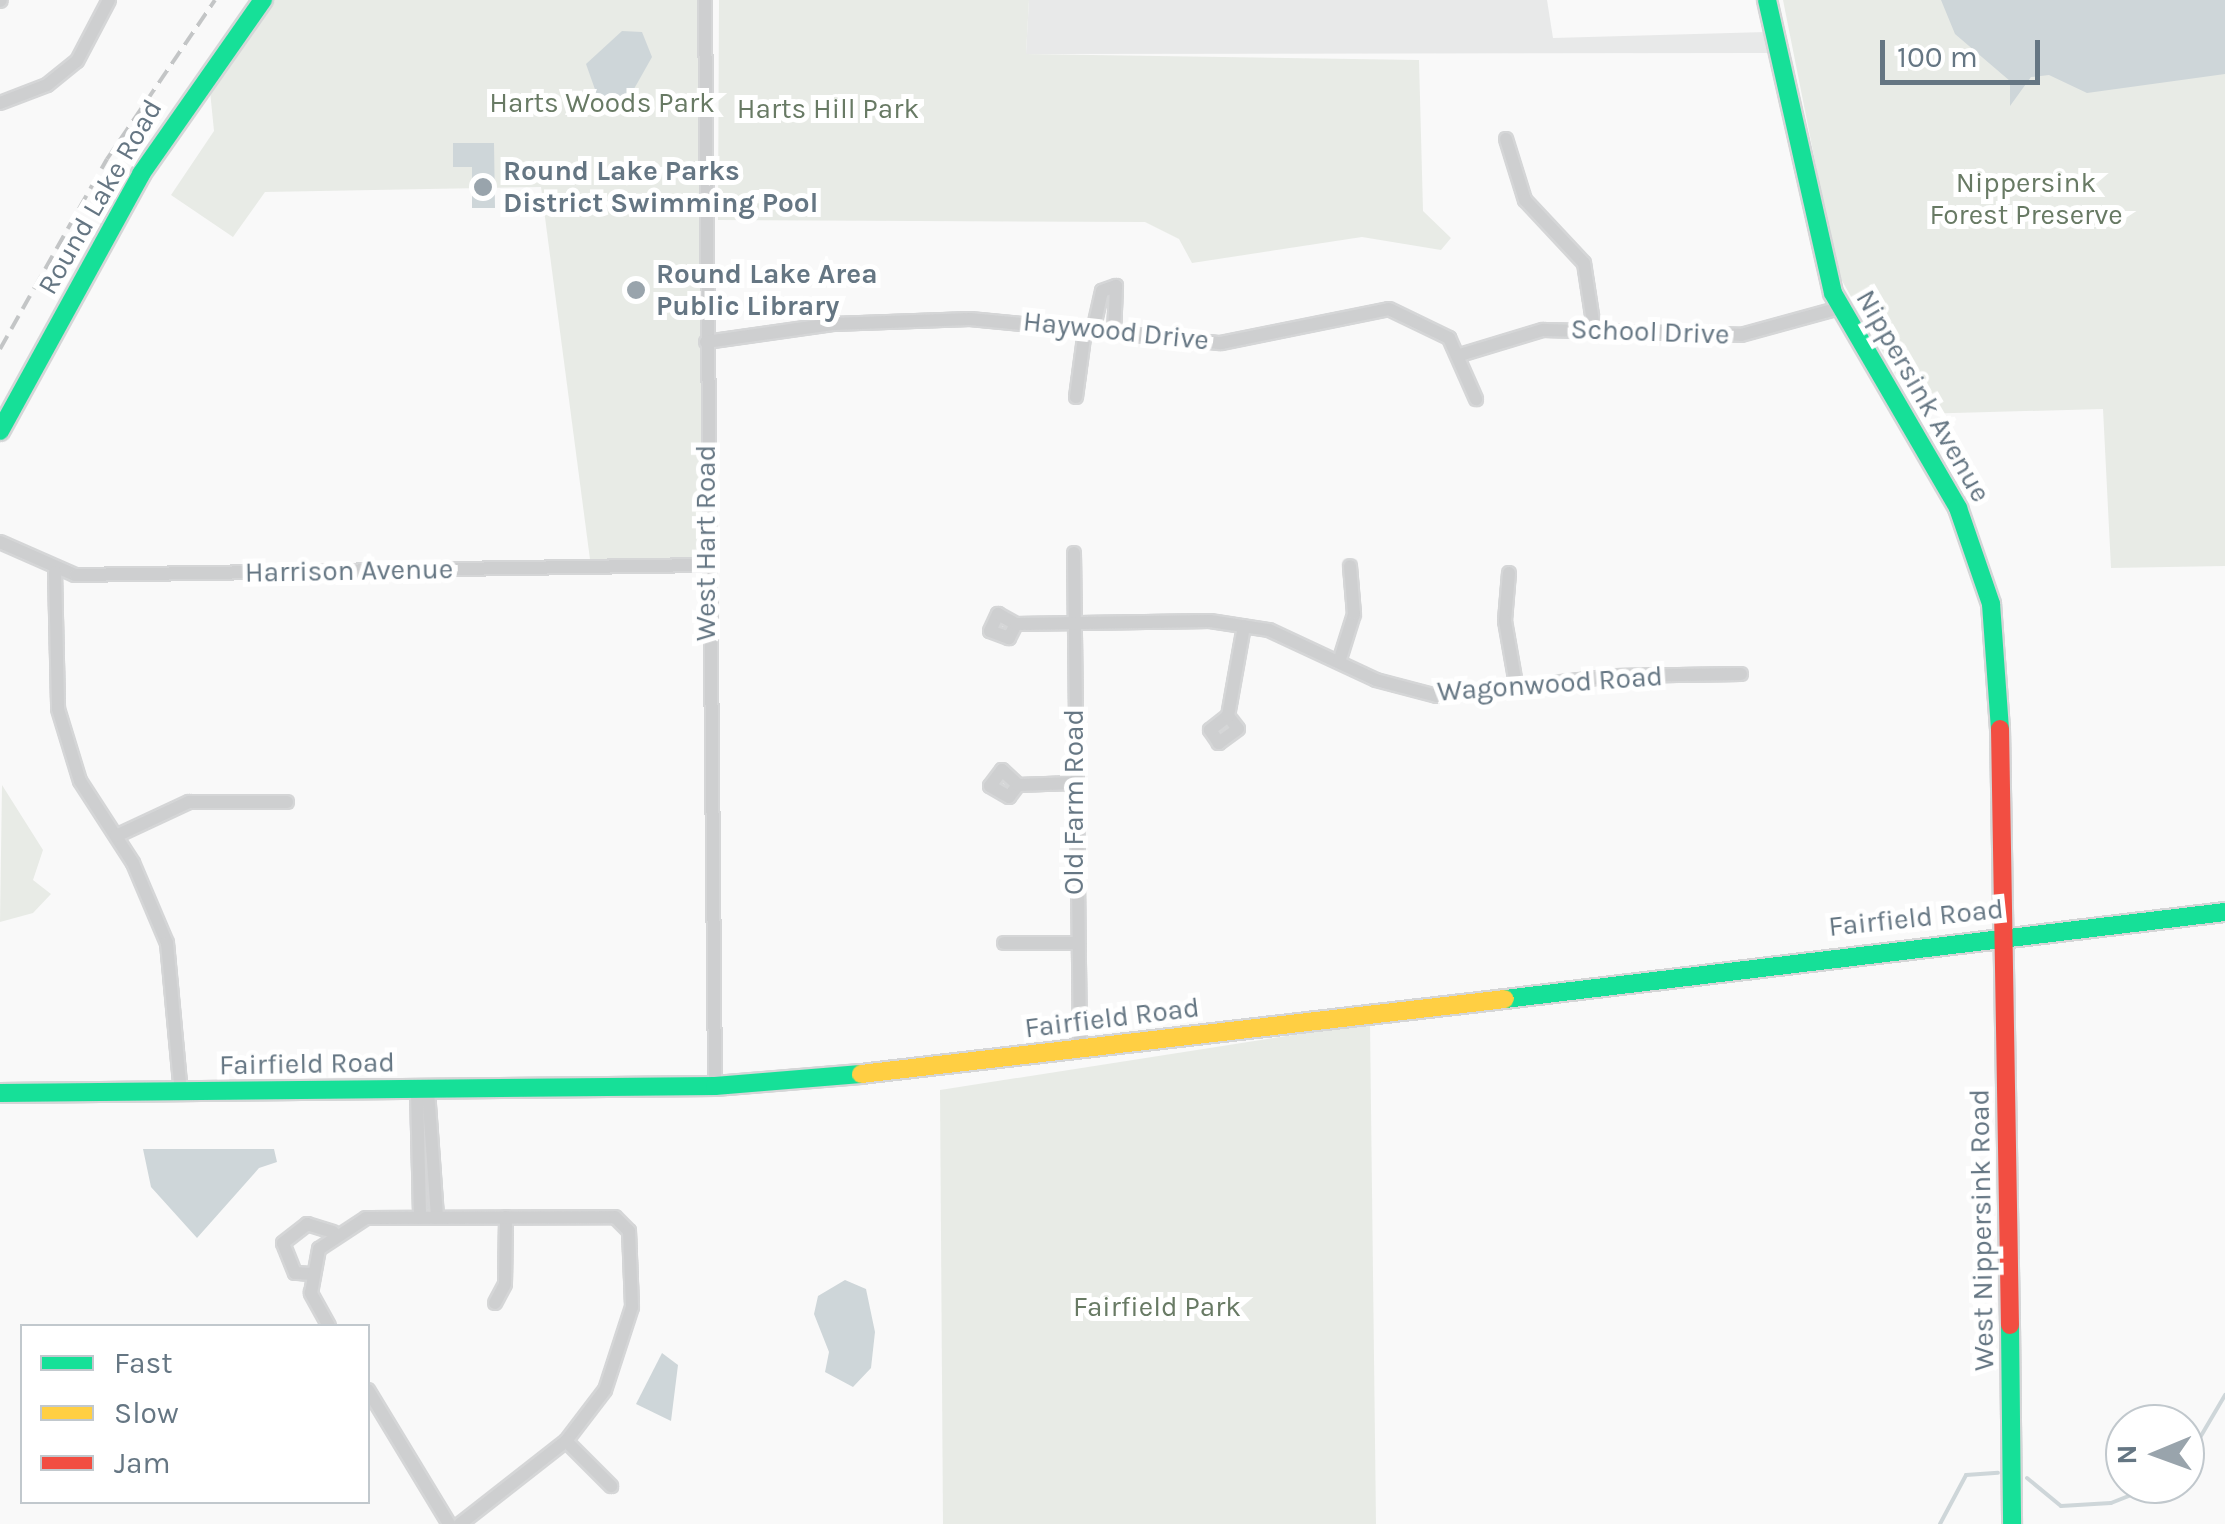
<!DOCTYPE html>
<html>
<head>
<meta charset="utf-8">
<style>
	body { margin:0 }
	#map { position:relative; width:2225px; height:1524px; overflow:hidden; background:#f9f9f9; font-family:Karla,sans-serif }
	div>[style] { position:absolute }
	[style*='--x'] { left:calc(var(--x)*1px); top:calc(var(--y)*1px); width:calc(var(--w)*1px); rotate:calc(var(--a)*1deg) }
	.built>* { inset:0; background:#e8e9e9 }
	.green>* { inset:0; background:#e8ebe6 }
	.water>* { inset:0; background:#ced6d9 }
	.stream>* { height:4px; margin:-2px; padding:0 2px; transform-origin:2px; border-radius:2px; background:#ced6d9 }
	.roads { filter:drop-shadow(2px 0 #d5d6d7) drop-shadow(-2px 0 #d5d6d7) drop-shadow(0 2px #d5d6d7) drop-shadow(0 -2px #d5d6d7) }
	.street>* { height:12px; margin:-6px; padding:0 6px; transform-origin:6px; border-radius:6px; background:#cecfd0 }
	.fast>* { height:18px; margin:-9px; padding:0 9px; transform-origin:9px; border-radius:9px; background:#16e098 }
	.slow>* { height:18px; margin:-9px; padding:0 9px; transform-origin:9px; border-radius:9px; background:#ffcf43 }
	.jam>* { height:18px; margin:-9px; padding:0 9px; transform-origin:9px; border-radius:9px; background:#f24e42 }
	.rail>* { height:4px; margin-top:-2px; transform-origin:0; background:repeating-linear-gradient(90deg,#c3c5c6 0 15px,transparent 0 23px) }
	.dots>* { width:28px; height:28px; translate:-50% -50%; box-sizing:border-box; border:5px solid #fff; border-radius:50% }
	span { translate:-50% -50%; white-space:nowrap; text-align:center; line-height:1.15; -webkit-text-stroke:10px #fff; paint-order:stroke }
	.park-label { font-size:28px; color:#687a64 }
	.poi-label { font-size:28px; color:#657683; font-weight:700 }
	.left { translate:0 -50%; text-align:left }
	.street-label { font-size:28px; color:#657683 }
	.legend { position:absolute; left:20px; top:1324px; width:350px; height:180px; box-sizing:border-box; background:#fff; border:2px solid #c1c8cd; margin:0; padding:12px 18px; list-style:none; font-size:30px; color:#657683 }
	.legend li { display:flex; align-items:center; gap:20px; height:50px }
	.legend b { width:50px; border:2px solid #c1c8cd }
	.north { position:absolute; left:2105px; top:1404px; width:100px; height:100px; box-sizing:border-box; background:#fff; border:2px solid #c1c8cd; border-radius:50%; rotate:269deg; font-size:28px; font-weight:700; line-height:40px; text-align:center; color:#657683 }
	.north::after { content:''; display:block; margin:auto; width:35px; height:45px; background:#99a4ac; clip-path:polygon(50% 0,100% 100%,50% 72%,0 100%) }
	.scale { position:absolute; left:1880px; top:40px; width:160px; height:45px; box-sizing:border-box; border:5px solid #657683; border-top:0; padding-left:12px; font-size:30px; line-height:35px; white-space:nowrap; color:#657683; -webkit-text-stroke:8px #fff; paint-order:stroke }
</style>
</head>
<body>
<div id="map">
	<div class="built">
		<i style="clip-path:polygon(1029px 0,1547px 0,1553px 38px,1766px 32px,1770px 53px,1026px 54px)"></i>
	</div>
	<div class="green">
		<i style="clip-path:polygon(270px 0,707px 0,706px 565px,591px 567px,541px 187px,265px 192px,233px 237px,171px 195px,214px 131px,208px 71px)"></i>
		<i style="clip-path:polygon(719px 0,1029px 0,1026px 54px,1419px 60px,1423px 211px,1451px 238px,1441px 250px,1362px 237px,1192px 263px,1179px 239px,1145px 222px,718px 220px)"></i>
		<i style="clip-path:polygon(1783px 0,2225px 0,2225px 566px,2111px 568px,2103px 409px,1918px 414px,1837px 272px)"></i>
		<i style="clip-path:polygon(2px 785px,43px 850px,33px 880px,51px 894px,33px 913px,0 922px)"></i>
		<i style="clip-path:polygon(1370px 1023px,1376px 1524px,943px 1524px,940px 1090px)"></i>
	</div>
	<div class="water">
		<i style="clip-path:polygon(1941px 0,2225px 0,2225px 74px,2087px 93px,2049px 75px,2031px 77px,2010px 106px,2010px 81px,1955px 34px)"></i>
		<i style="clip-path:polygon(622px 31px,642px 32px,652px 57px,621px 112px,603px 112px,586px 64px)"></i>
		<i style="clip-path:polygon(453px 143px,494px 143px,495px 208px,472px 208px,472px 167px,453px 167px)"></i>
		<i style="clip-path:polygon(274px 1149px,277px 1162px,259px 1168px,197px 1238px,151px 1187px,143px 1149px)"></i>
		<i style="clip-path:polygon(845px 1280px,866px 1289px,875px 1332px,871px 1368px,853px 1387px,825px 1372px,829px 1352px,814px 1314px,818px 1296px)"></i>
		<i style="clip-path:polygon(662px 1353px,678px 1365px,671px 1421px,636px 1404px)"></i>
	</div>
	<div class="stream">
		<i style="--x:2185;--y:1463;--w:79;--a:-59.5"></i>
		<i style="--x:2027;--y:1478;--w:44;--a:39.5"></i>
		<i style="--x:2061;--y:1506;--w:50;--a:-3.4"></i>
		<i style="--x:2111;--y:1503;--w:52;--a:-21.6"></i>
		<i style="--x:1940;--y:1524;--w:55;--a:-62"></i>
		<i style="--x:1966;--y:1475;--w:32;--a:-4"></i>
	</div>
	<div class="roads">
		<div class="street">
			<i style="--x:705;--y:0;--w:1086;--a:89.47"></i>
			<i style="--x:0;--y:1;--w:1;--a:-45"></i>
			<i style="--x:0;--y:103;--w:50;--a:-21"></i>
			<i style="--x:47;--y:85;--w:38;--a:-39"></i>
			<i style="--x:77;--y:61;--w:69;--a:-62.3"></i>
			<i style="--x:1506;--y:139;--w:64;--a:72.7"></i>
			<i style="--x:1525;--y:200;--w:86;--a:46.9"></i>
			<i style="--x:1584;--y:263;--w:66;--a:81.3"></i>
			<i style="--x:1093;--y:331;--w:41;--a:-77.3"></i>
			<i style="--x:1102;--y:291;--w:15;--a:-20"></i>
			<i style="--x:1116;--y:286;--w:49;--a:92.3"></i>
			<i style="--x:706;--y:342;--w:128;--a:-8.1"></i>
			<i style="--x:833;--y:324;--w:137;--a:-2.1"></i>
			<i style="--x:970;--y:319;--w:252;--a:5.5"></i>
			<i style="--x:1221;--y:343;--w:171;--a:-11.4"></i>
			<i style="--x:1389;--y:309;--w:67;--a:25.8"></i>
			<i style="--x:1449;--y:338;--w:67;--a:66.1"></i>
			<i style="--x:1460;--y:355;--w:87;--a:-16.8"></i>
			<i style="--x:1543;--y:330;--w:198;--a:1.4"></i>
			<i style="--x:1741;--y:335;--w:103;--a:-15.3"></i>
			<i style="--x:1076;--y:397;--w:68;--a:-82.3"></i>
			<i style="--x:0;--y:542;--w:82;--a:23.7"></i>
			<i style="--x:75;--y:575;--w:631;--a:-0.91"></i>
			<i style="--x:1074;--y:553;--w:497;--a:89.3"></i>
			<i style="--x:55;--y:572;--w:137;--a:88.7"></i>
			<i style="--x:58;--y:709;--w:75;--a:73"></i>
			<i style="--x:80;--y:781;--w:98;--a:57.1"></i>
			<i style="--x:133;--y:863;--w:87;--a:67"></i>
			<i style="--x:167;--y:943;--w:151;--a:84.7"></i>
			<i style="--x:1509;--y:573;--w:48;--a:94.8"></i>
			<i style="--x:1505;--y:621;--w:70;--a:80.1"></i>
			<i style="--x:1016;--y:624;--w:16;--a:117"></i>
			<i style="--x:1009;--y:638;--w:20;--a:-160"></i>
			<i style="--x:990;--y:631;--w:19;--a:-65"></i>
			<i style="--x:998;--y:614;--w:21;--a:29"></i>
			<i style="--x:1016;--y:624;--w:194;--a:-0.9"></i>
			<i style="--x:1210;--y:621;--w:60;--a:8.7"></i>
			<i style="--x:1269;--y:630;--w:118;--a:25"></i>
			<i style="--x:1376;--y:680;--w:63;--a:14.7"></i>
			<i style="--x:1437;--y:696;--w:179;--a:-6.4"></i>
			<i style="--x:1615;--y:676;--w:126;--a:-0.9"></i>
			<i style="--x:1339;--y:662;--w:50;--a:-72.6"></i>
			<i style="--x:1354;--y:614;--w:48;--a:-94.8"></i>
			<i style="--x:1228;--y:716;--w:16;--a:52"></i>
			<i style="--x:1238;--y:729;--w:24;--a:144"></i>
			<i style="--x:1219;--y:743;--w:16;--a:-125"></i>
			<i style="--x:1210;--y:730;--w:23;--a:-38"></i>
			<i style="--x:1228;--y:716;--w:91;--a:-79.9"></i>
			<i style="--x:1018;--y:785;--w:15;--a:127"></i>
			<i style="--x:1009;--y:797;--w:22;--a:-150"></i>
			<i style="--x:990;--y:786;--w:20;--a:-53"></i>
			<i style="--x:1002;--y:770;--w:22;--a:43"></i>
			<i style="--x:1018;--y:785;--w:55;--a:-2.1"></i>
			<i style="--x:116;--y:836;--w:81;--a:-25"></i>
			<i style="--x:189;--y:802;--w:98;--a:0"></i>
			<i style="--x:1004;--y:943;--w:71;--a:0"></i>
			<i style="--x:417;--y:1091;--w:126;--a:88.6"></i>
			<i style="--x:428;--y:1091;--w:125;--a:85.9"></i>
			<i style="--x:311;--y:1274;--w:16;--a:-176"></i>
			<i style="--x:295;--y:1273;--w:32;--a:-112"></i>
			<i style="--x:283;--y:1243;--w:31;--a:-38"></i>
			<i style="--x:307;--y:1224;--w:27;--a:17"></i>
			<i style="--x:495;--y:1303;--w:21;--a:-62"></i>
			<i style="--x:505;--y:1284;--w:67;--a:-89.1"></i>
			<i style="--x:329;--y:1326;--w:38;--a:-119"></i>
			<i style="--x:311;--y:1293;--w:45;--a:-79.7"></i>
			<i style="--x:319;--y:1249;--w:56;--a:-33.4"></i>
			<i style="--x:366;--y:1218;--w:249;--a:-0.2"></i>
			<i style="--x:615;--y:1217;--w:20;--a:45"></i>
			<i style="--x:629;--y:1231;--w:76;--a:87.7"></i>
			<i style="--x:632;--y:1307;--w:87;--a:108"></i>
			<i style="--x:605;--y:1390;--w:64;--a:127.4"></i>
			<i style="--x:566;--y:1441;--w:135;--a:141.9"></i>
			<i style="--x:368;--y:1390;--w:157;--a:58.8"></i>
			<i style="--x:566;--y:1441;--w:64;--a:45"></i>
		</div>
		<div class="fast">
			<i style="--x:1767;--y:0;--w:300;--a:77.3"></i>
			<i style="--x:1833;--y:293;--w:249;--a:59.8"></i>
			<i style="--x:1958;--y:508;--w:102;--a:71"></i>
			<i style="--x:1991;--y:604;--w:125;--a:85.9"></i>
			<i style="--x:0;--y:431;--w:293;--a:-61.2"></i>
			<i style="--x:141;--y:174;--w:213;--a:-55"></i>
			<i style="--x:1505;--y:999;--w:725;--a:-6.89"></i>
			<i style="--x:0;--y:1093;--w:715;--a:-0.56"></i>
			<i style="--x:715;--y:1086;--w:146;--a:-4.7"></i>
			<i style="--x:2010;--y:1325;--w:199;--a:89.4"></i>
		</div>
		<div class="slow">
			<i style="--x:861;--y:1074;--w:648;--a:-6.64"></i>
		</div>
		<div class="jam">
			<i style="--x:2000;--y:729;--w:596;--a:89.04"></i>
		</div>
	</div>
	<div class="rail">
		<i style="--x:0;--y:349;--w:218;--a:-60.6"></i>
		<i style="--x:107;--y:159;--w:192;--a:-55.8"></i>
	</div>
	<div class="dots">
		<i style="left:483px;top:187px;background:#99a4ac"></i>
		<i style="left:636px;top:290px;background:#99a4ac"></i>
	</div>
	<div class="park-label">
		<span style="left:602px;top:103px">Harts Woods Park</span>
		<span style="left:828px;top:109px">Harts Hill Park</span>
		<span style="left:2026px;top:199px">Nippersink<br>Forest Preserve</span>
		<span style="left:1157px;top:1307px">Fairfield Park</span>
	</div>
	<div class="poi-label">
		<span class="left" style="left:503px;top:187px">Round Lake Parks<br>District Swimming Pool</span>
		<span class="left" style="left:656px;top:290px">Round Lake Area<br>Public Library</span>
	</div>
	<div class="street-label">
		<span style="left:100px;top:197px;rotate:-60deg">Round Lake Road</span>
		<span style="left:1116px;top:331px;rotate:6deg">Haywood Drive</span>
		<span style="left:1650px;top:332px;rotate:2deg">School Drive</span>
		<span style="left:1923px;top:396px;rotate:60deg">Nippersink Avenue</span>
		<span style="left:706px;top:543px;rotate:-90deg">West Hart Road</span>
		<span style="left:349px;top:571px;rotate:-1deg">Harrison Avenue</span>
		<span style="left:1550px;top:684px;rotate:-4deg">Wagonwood Road</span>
		<span style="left:1074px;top:802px;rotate:-90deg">Old Farm Road</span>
		<span style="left:1916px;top:918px;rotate:-6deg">Fairfield Road</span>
		<span style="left:1112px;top:1018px;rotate:-7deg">Fairfield Road</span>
		<span style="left:307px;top:1064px;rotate:-1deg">Fairfield Road</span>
		<span style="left:1982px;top:1230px;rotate:-91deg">West Nippersink Road</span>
	</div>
	<ul class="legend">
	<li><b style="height:12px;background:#16e098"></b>Fast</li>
	<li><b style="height:12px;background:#ffcf43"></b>Slow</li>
	<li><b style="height:12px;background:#f24e42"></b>Jam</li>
	</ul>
	<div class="north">N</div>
	<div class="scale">100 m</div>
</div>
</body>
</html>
